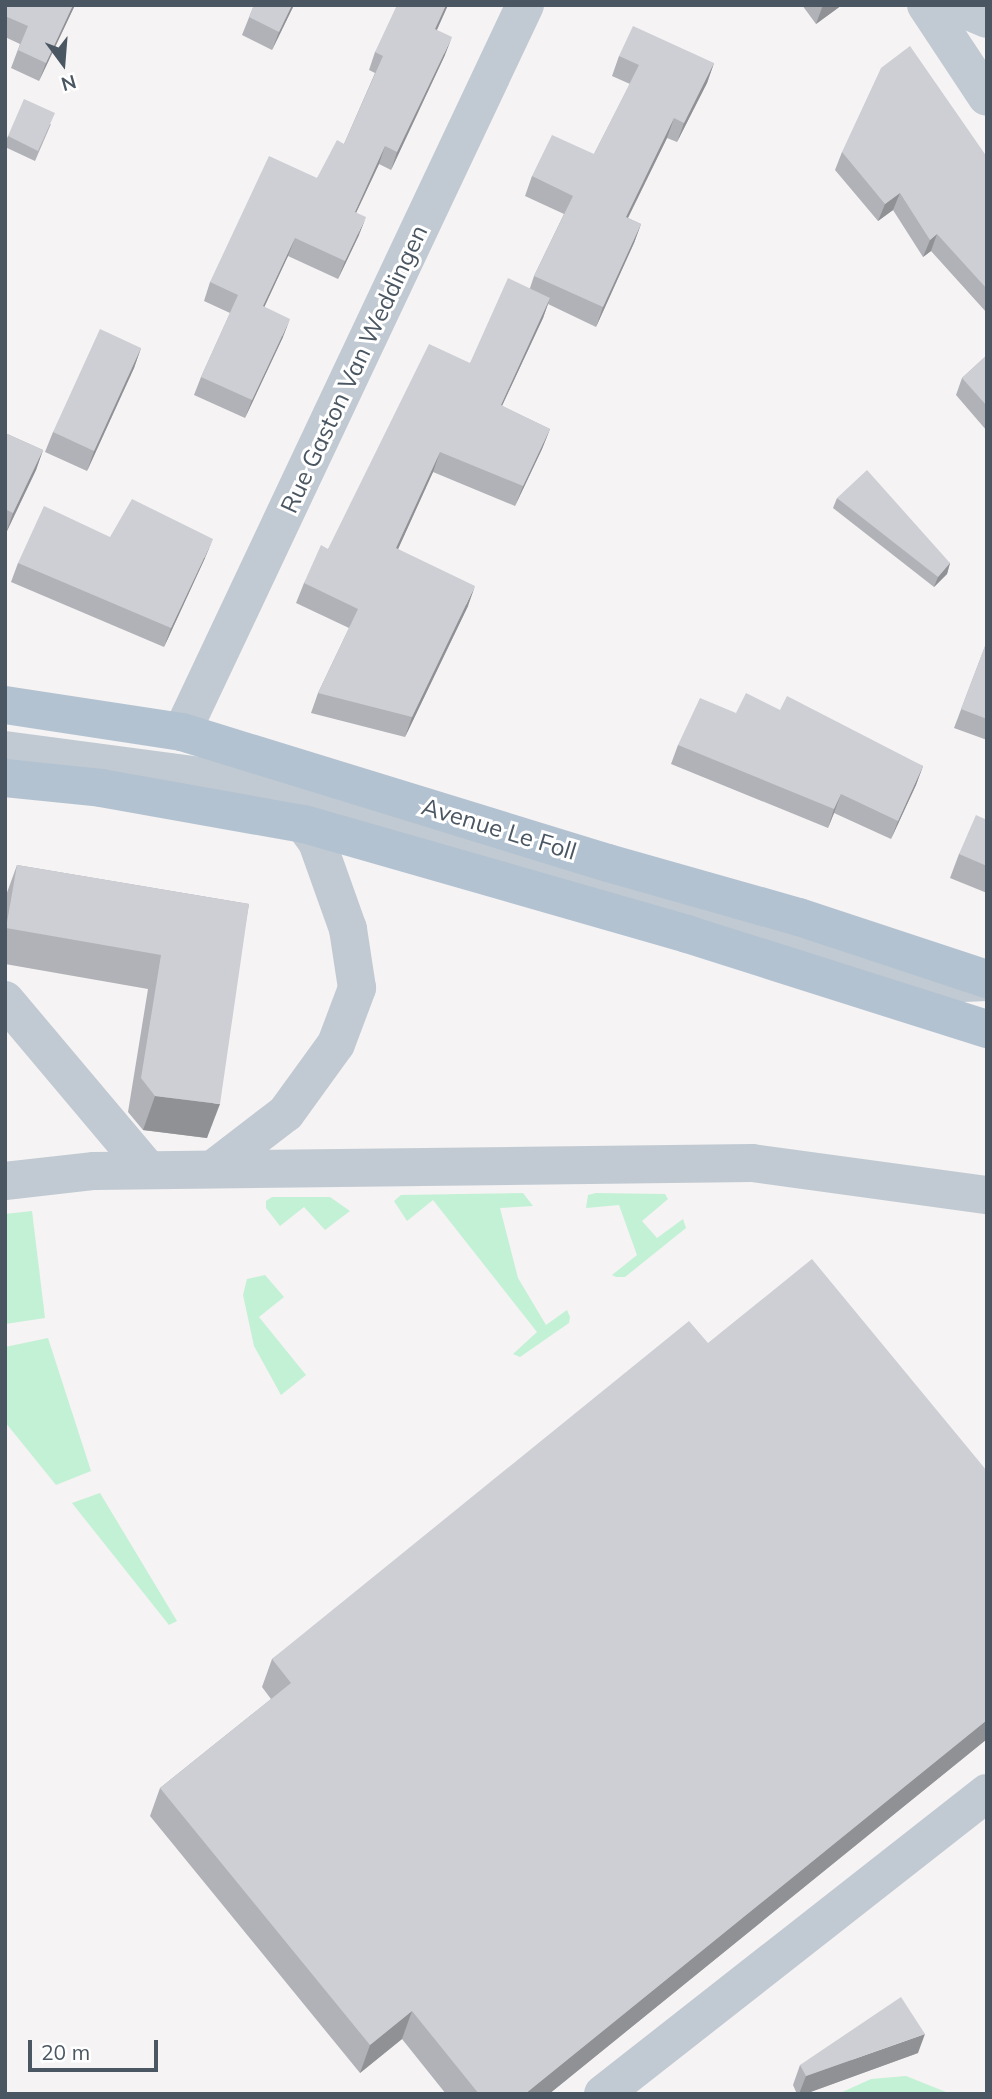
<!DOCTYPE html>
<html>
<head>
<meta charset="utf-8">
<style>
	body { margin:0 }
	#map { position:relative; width:992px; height:2099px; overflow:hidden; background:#f5f3f3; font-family:Mulish,sans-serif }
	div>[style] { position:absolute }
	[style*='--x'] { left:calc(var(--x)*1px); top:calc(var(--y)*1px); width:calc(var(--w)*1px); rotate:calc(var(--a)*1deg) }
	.green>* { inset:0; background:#c3f1d5 }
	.minor>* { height:38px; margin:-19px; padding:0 19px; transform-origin:19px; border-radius:19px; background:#c1cad2 }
	.major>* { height:38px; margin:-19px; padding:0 19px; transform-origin:19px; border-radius:19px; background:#b3c2d1 }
	.wall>* { inset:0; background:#b0b2b7 }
	.shaded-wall>* { inset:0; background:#909195 }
	.building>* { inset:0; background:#cdcfd5 }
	span { translate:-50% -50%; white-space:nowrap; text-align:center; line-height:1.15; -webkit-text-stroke:6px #fff; paint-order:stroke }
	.street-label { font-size:24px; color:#4a5661 }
	.frame { position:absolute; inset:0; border:7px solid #4a5661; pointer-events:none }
	.north { position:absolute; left:28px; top:28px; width:70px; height:70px; -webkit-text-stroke:5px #fff; paint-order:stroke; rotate:164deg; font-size:19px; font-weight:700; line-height:28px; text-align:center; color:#4a5661 }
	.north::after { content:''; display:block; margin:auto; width:24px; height:32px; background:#4a5661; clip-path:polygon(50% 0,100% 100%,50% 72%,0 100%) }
	.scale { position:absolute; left:28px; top:2040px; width:130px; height:32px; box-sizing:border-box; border:4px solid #4a5661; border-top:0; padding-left:9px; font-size:21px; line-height:24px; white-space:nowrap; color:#4a5661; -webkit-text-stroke:5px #fff; paint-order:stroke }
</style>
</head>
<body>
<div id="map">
	<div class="green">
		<i style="clip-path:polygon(523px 1193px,533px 1206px,500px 1208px,518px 1278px,546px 1325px,567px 1310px,570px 1317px,569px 1323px,520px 1357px,513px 1354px,537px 1332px,433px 1200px,407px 1221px,394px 1201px,401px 1195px)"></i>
		<i style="clip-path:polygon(596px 1193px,665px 1194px,668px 1199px,642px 1221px,657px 1238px,683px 1219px,686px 1228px,625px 1277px,616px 1277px,612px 1275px,637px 1255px,619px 1205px,586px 1208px,588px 1195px)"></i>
		<i style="clip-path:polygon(272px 1197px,330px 1197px,350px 1211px,325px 1230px,304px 1207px,280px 1226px,266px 1208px,266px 1201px)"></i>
		<i style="clip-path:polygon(32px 1211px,45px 1318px,5px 1324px,5px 1214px)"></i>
		<i style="clip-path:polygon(265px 1275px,284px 1297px,259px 1317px,306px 1375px,281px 1395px,254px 1346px,243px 1295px,247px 1279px)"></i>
		<i style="clip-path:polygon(48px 1338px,91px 1471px,56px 1485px,5px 1422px,5px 1347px)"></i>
		<i style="clip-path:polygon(100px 1493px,177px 1621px,169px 1625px,72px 1503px)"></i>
		<i style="clip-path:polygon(906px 2076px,951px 2094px,838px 2094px,871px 2079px)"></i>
	</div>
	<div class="minor">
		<i style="--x:926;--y:5;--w:110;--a:56.5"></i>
		<i style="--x:954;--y:5;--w:36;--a:23"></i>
		<i style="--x:182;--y:732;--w:804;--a:-64.74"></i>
		<i style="--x:5;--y:750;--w:228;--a:7.6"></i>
		<i style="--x:231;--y:780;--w:294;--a:15.4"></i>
		<i style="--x:514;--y:858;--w:422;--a:17.5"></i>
		<i style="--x:916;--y:985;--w:71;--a:-2.4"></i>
		<i style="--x:5;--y:1000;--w:222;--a:49.9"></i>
		<i style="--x:213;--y:1169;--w:92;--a:-37.5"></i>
		<i style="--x:286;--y:1113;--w:85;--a:-54.1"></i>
		<i style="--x:336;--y:1044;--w:60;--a:-69.4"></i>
		<i style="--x:357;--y:988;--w:60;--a:-98.7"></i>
		<i style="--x:348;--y:929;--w:92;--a:-109.6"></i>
		<i style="--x:317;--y:842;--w:22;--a:-126"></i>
		<i style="--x:5;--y:1181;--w:90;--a:-6.4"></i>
		<i style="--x:94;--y:1171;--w:658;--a:-0.7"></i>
		<i style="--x:752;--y:1163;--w:237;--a:7.8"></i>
		<i style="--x:603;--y:2094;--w:488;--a:-38.1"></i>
	</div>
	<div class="major">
		<i style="--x:5;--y:705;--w:179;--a:8.7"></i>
		<i style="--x:182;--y:732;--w:446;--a:17.1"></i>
		<i style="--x:608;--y:863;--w:198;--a:15.8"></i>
		<i style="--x:799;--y:917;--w:198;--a:18.3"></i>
		<i style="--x:5;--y:778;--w:97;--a:5.9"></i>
		<i style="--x:101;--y:788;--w:206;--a:10.1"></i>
		<i style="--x:304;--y:824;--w:398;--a:16"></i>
		<i style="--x:687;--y:934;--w:315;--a:17.6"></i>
	</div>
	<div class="wall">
		<i style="clip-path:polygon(5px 5px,75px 5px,39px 81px,11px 68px,20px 44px,5px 37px)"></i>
		<i style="clip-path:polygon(254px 5px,294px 5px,272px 50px,242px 35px)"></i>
		<i style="clip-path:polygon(448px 5px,437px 30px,445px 55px,391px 170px,379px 164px,356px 213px,359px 235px,338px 279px,288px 256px,264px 307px,283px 337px,245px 418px,194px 395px,201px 377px,230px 313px,204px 301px,210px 282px,317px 178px,344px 144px,375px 73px,369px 70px,375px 52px)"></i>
		<i style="clip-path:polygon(802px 5px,842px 5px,816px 24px)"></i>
		<i style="clip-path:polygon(619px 56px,714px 63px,707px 83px,677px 142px,667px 138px,628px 218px,641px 224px,634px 243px,596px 327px,548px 304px,543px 318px,502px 406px,550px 429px,542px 449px,515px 506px,433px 472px,398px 549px,468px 606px,405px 737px,311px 713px,318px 693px,349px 628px,296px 603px,304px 583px,328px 549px,470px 363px,530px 288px,534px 276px,564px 214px,525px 196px,532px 176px,594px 154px,630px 84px,612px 76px)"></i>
		<i style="clip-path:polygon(51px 124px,35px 161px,5px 147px,5px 143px,8px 136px)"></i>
		<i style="clip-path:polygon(842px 152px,987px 157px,987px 313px,931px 251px,923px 257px,893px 210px,878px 221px,835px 170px)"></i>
		<i style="clip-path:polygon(141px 348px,134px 368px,87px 471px,45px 452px,53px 432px)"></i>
		<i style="clip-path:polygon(987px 355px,987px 431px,956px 395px,962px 378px)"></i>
		<i style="clip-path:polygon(5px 433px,43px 450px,36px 470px,6px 533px)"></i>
		<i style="clip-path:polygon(837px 498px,950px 563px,947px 574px,934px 587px,833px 508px)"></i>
		<i style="clip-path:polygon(110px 537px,205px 558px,164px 647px,11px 582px,18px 563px)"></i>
		<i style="clip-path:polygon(987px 641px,987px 740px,954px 728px)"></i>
		<i style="clip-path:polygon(780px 710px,923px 766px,916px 785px,891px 839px,834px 813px,828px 828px,671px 764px,678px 745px,736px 713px)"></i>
		<i style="clip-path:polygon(987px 820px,987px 893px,950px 878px,959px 854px)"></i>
		<i style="clip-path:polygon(17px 865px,249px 904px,207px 1138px,143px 1130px,128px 1112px,148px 989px,5px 964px,5px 898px)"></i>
		<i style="clip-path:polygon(708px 1343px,987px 1471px,987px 1739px,549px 2094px,446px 2094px,402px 2039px,360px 2073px,150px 1816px,160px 1788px,271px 1699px,262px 1687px,272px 1659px)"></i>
		<i style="clip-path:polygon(918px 2053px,805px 2094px,797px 2094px,793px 2085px,800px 2065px)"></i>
	</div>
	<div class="shaded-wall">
		<i style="clip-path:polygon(73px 5px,75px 5px,39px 81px,46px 63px)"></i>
		<i style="clip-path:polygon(292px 5px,294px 5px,272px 50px,279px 32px)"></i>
		<i style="clip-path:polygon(446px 5px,448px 5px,429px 47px,435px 29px)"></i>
		<i style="clip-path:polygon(823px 5px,842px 5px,816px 24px)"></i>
		<i style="clip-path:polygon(452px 37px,445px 55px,391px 170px,397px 152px)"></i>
		<i style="clip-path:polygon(714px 63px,707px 83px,677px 142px,684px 123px)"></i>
		<i style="clip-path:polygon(674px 118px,667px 138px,619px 236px,626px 217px)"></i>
		<i style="clip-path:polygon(385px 146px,379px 164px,348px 230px,355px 212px)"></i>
		<i style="clip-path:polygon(900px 193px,893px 210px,878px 221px,885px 204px)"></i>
		<i style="clip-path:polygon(366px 217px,359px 235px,338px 279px,345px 261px)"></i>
		<i style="clip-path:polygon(641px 224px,634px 243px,596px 327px,603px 307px)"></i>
		<i style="clip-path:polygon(937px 234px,931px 251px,923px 257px,930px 240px)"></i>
		<i style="clip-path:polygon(295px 238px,288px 256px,256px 325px,263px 306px)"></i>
		<i style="clip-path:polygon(550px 298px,543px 318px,493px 425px,501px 405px)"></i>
		<i style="clip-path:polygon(290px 319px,283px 337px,245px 418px,252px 400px)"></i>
		<i style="clip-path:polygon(141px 348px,134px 368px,87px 471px,94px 451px)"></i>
		<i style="clip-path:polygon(550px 429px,542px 449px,515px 506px,523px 486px)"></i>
		<i style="clip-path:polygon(43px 450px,36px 470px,6px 533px,13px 513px)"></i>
		<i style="clip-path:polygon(440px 452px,433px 472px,389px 569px,396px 548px)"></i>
		<i style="clip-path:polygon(213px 539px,205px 558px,164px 647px,171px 628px)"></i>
		<i style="clip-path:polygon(950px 563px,947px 574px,934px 587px,938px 577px)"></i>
		<i style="clip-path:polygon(475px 586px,468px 606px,405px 737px,412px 717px)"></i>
		<i style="clip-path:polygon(923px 766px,916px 785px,891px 839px,898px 821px)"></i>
		<i style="clip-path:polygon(841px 794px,834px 813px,828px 828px,834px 809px)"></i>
		<i style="clip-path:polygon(155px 1096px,220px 1104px,207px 1138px,143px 1130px)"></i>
		<i style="clip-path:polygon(987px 1720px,987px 1739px,549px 2094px,525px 2094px)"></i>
		<i style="clip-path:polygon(412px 2011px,402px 2039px,360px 2073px,370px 2045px)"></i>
		<i style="clip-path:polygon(925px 2034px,918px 2053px,805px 2094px,799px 2094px,806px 2076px)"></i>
	</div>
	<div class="building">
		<i style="clip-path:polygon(5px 5px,73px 5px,46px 63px,18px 50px,28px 26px,5px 16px)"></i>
		<i style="clip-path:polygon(254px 5px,292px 5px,279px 32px,249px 17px)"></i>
		<i style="clip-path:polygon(397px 5px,446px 5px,435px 29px,452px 37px,397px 152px,385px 146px,355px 212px,366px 217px,345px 261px,295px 238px,263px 306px,290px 319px,252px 400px,201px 377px,238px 295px,210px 282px,269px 156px,317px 178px,337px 140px,344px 144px,383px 56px,375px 52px)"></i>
		<i style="clip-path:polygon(633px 26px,714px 63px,684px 123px,674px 118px,626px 217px,641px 224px,603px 307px,534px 276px,573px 196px,532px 176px,552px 135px,594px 154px,639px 65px,619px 56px)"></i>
		<i style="clip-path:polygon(910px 46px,987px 157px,987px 289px,937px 234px,930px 240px,900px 193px,885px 204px,842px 152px,881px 68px)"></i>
		<i style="clip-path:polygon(24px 99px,55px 113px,38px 151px,8px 136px)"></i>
		<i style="clip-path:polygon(508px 278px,550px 298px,501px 405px,550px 429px,523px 486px,440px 452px,396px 548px,475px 586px,412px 717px,318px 693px,358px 609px,304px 583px,321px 545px,328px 549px,429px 344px,470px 363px)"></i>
		<i style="clip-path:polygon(100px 329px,141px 348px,94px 451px,53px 432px)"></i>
		<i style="clip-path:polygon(987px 355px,987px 406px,962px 378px)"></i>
		<i style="clip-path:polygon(5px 433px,43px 450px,13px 513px,5px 509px)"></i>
		<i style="clip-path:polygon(867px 470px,950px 563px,938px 577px,837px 498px)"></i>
		<i style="clip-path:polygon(132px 499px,213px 539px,171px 628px,18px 563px,44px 506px,110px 537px)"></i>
		<i style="clip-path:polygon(987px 641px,987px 719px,961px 709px)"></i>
		<i style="clip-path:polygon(746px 693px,780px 710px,787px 696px,923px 766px,898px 821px,841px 794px,834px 809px,678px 745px,700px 698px,736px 713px)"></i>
		<i style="clip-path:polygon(976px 815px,987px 820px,987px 866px,959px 854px)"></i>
		<i style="clip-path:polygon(17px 865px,249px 904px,220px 1104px,155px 1096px,141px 1078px,161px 955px,6px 928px)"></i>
		<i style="clip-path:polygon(812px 1259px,987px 1471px,987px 1720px,525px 2094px,479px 2094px,412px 2011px,370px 2045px,160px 1788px,291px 1683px,272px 1659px,689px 1321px,708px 1343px)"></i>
		<i style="clip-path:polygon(901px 1997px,925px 2034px,806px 2076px,800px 2065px)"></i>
	</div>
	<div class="street-label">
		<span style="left:354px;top:369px;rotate:-65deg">Rue Gaston Van Weddingen</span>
		<span style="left:499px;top:829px;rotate:17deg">Avenue Le Foll</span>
	</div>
	<div class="frame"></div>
	<div class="north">N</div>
	<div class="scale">20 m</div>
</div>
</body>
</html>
